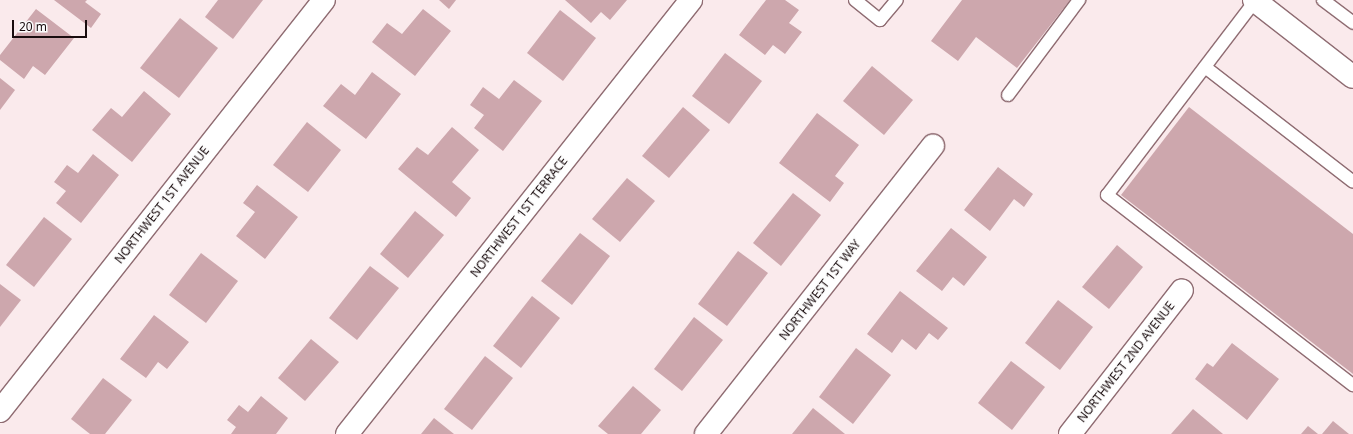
<!DOCTYPE html>
<html>
<head>
<meta charset="utf-8">
<style>
	body { margin:0 }
	#map { position:relative; width:1353px; height:434px; overflow:hidden; background:#faeaec; font-family:"Noto Sans",sans-serif }
	div>[style] { position:absolute }
	[style*='--x'] { left:calc(var(--x)*1px); top:calc(var(--y)*1px); width:calc(var(--w)*1px); rotate:calc(var(--a)*1deg) }
	.building>* { inset:0; background:#cda7ad }
	.roads { filter:drop-shadow(1px 0 #8f6c72) drop-shadow(-1px 0 #8f6c72) drop-shadow(0 1px #8f6c72) drop-shadow(0 -1px #8f6c72) }
	.lane>* { height:12px; margin:-6px; padding:0 6px; transform-origin:6px; border-radius:6px; background:#fff }
	.street>* { height:22px; margin:-11px; padding:0 11px; transform-origin:11px; border-radius:11px; background:#fff }
	span { translate:-50% -50%; white-space:nowrap; text-align:center; line-height:1.15; -webkit-text-stroke:3px #fcfcfc; paint-order:stroke }
	.street-label { font-size:12px; color:#190c0e }
	.scale { position:absolute; left:12px; top:20px; width:75px; height:18px; box-sizing:border-box; border:2px solid #190c0e; border-top:0; padding-left:5px; font-size:12px; line-height:14px; white-space:nowrap; color:#190c0e; -webkit-text-stroke:3px #fcfcfc; paint-order:stroke }
</style>
</head>
<body>
<div id="map">
	<div class="building">
		<i style="clip-path:polygon(54px 0,87px 0,85px 2px,101px 14px,91px 28px)"></i>
		<i style="clip-path:polygon(218px 0,263px 0,233px 39px,205px 17px)"></i>
		<i style="clip-path:polygon(439px 0,456px 0,449px 9px)"></i>
		<i style="clip-path:polygon(565px 0,627px 0,610px 20px,601px 12px,591px 23px)"></i>
		<i style="clip-path:polygon(766px 0,785px 0,799px 10px,789px 23px,802px 32px,785px 54px,773px 45px,765px 55px,739px 35px)"></i>
		<i style="clip-path:polygon(962px 0,1070px 0,1017px 68px,976px 37px,958px 61px,931px 41px)"></i>
		<i style="clip-path:polygon(36px 9px,74px 38px,45px 75px,33px 66px,24px 79px,0 60px,0 55px)"></i>
		<i style="clip-path:polygon(423px 9px,451px 31px,415px 76px,372px 42px,387px 23px,402px 34px)"></i>
		<i style="clip-path:polygon(560px 10px,596px 38px,563px 81px,527px 53px)"></i>
		<i style="clip-path:polygon(180px 18px,218px 48px,179px 98px,140px 68px)"></i>
		<i style="clip-path:polygon(725px 53px,762px 81px,729px 124px,692px 96px)"></i>
		<i style="clip-path:polygon(872px 66px,913px 100px,884px 135px,843px 101px)"></i>
		<i style="clip-path:polygon(372px 72px,401px 94px,366px 139px,323px 106px,341px 84px,355px 95px)"></i>
		<i style="clip-path:polygon(0 78px,15px 90px,0 110px)"></i>
		<i style="clip-path:polygon(514px 80px,542px 101px,503px 151px,474px 128px,484px 115px,470px 105px,483px 87px,499px 99px)"></i>
		<i style="clip-path:polygon(144px 91px,171px 114px,132px 162px,92px 130px,111px 108px,122px 117px)"></i>
		<i style="clip-path:polygon(683px 107px,710px 130px,669px 178px,642px 156px)"></i>
		<i style="clip-path:polygon(1189px 107px,1353px 234px,1353px 374px,1121px 195px)"></i>
		<i style="clip-path:polygon(817px 113px,859px 145px,835px 176px,844px 183px,830px 202px,779px 163px)"></i>
		<i style="clip-path:polygon(307px 122px,341px 150px,308px 192px,273px 165px)"></i>
		<i style="clip-path:polygon(452px 127px,479px 150px,452px 182px,471px 198px,456px 217px,398px 169px,417px 147px,428px 155px)"></i>
		<i style="clip-path:polygon(93px 154px,119px 175px,81px 223px,56px 203px,66px 191px,54px 182px,67px 165px,78px 173px)"></i>
		<i style="clip-path:polygon(998px 167px,1033px 194px,1024px 207px,1014px 199px,990px 231px,964px 210px)"></i>
		<i style="clip-path:polygon(627px 178px,655px 201px,620px 242px,592px 219px)"></i>
		<i style="clip-path:polygon(257px 185px,298px 217px,265px 259px,236px 236px,255px 212px,243px 203px)"></i>
		<i style="clip-path:polygon(793px 193px,821px 215px,781px 266px,753px 243px)"></i>
		<i style="clip-path:polygon(415px 211px,444px 235px,408px 278px,380px 254px)"></i>
		<i style="clip-path:polygon(44px 217px,72px 239px,34px 287px,6px 265px)"></i>
		<i style="clip-path:polygon(951px 228px,987px 257px,964px 286px,953px 277px,942px 291px,916px 271px)"></i>
		<i style="clip-path:polygon(580px 233px,610px 256px,572px 305px,541px 281px)"></i>
		<i style="clip-path:polygon(1117px 245px,1143px 267px,1109px 309px,1082px 287px)"></i>
		<i style="clip-path:polygon(738px 251px,768px 273px,727px 326px,698px 304px)"></i>
		<i style="clip-path:polygon(201px 253px,238px 281px,206px 323px,169px 295px)"></i>
		<i style="clip-path:polygon(370px 266px,399px 288px,357px 340px,329px 318px)"></i>
		<i style="clip-path:polygon(0 284px,21px 300px,0 327px)"></i>
		<i style="clip-path:polygon(900px 291px,948px 328px,938px 340px,929px 333px,916px 350px,902px 339px,892px 353px,867px 334px)"></i>
		<i style="clip-path:polygon(532px 296px,560px 318px,521px 368px,493px 346px)"></i>
		<i style="clip-path:polygon(1058px 300px,1093px 327px,1060px 370px,1025px 343px)"></i>
		<i style="clip-path:polygon(154px 315px,189px 342px,167px 369px,158px 362px,146px 378px,120px 359px)"></i>
		<i style="clip-path:polygon(694px 317px,723px 340px,682px 391px,654px 369px)"></i>
		<i style="clip-path:polygon(311px 339px,339px 362px,305px 401px,278px 378px)"></i>
		<i style="clip-path:polygon(1232px 343px,1279px 379px,1247px 420px,1195px 379px,1207px 363px,1213px 367px)"></i>
		<i style="clip-path:polygon(856px 348px,891px 375px,853px 424px,819px 397px)"></i>
		<i style="clip-path:polygon(485px 356px,513px 378px,472px 430px,444px 409px)"></i>
		<i style="clip-path:polygon(1011px 361px,1045px 387px,1012px 430px,978px 403px)"></i>
		<i style="clip-path:polygon(103px 378px,132px 400px,105px 434px,90px 434px,71px 419px)"></i>
		<i style="clip-path:polygon(633px 386px,661px 410px,641px 434px,608px 434px,598px 426px)"></i>
		<i style="clip-path:polygon(261px 396px,288px 418px,276px 434px,231px 434px,236px 427px,227px 420px,239px 405px,248px 412px)"></i>
		<i style="clip-path:polygon(813px 408px,845px 434px,792px 434px)"></i>
		<i style="clip-path:polygon(1193px 409px,1223px 434px,1171px 434px)"></i>
		<i style="clip-path:polygon(434px 418px,454px 434px,421px 434px)"></i>
		<i style="clip-path:polygon(1333px 421px,1349px 434px,1322px 434px)"></i>
		<i style="clip-path:polygon(1308px 426px,1318px 434px,1301px 434px)"></i>
	</div>
	<div class="roads">
		<div class="lane">
			<i style="--x:855;--y:0;--w:32;--a:39"></i>
			<i style="--x:880;--y:20;--w:26;--a:-50"></i>
			<i style="--x:1323;--y:0;--w:38;--a:37"></i>
			<i style="--x:1255;--y:1;--w:244;--a:127.3"></i>
			<i style="--x:1107;--y:195;--w:311;--a:37.7"></i>
			<i style="--x:1205;--y:67;--w:187;--a:37.8"></i>
			<i style="--x:1008;--y:95;--w:119;--a:-53.2"></i>
		</div>
		<div class="street">
			<i style="--x:1254;--y:0;--w:125;--a:37.9"></i>
			<i style="--x:0;--y:411;--w:523;--a:-51.75"></i>
			<i style="--x:347;--y:434;--w:554;--a:-51.6"></i>
			<i style="--x:706;--y:434;--w:367;--a:-51.8"></i>
			<i style="--x:1070;--y:434;--w:182;--a:-52.1"></i>
		</div>
	</div>
	<div class="street-label">
		<span style="left:162px;top:205px;rotate:-52deg">NORTHWEST 1ST AVENUE</span>
		<span style="left:519px;top:217px;rotate:-52deg">NORTHWEST 1ST TERRACE</span>
		<span style="left:820px;top:290px;rotate:-52deg">NORTHWEST 1ST WAY</span>
		<span style="left:1126px;top:362px;rotate:-52deg">NORTHWEST 2ND AVENUE</span>
	</div>
	<div class="scale">20 m</div>
</div>
</body>
</html>
